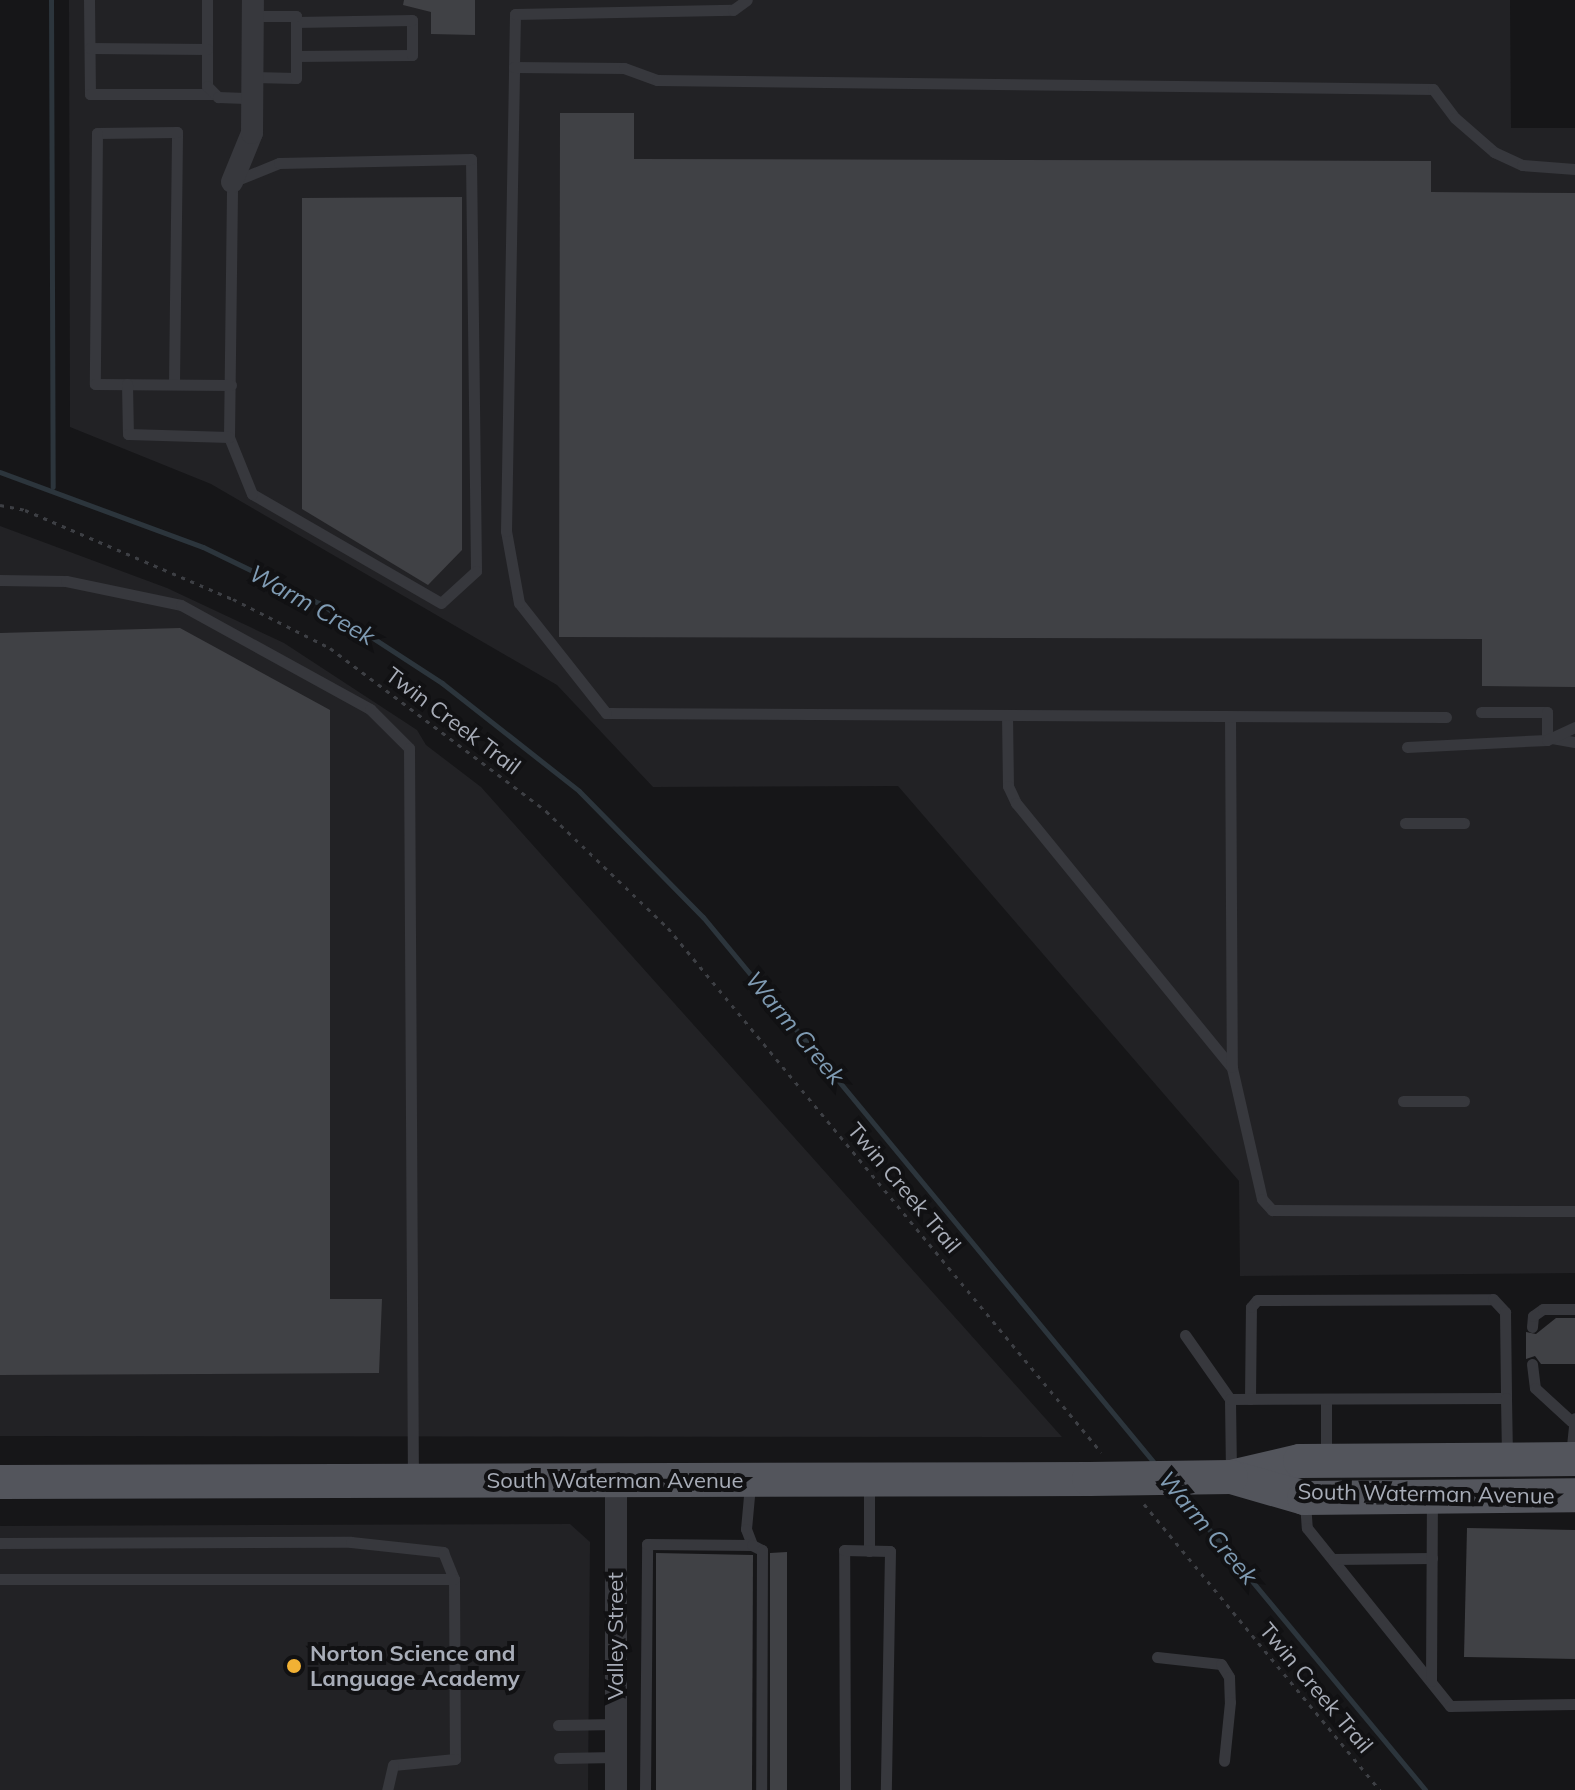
<!DOCTYPE html>
<html>
<head>
<meta charset="utf-8">
<style>
	body { margin:0 }
	#map { position:relative; width:1575px; height:1790px; overflow:hidden; background:#161618; font-family:Mulish,sans-serif }
	div>[style] { position:absolute }
	[style*='--x'] { left:calc(var(--x)*1px); top:calc(var(--y)*1px); width:calc(var(--w)*1px); rotate:calc(var(--a)*1deg) }
	.built>* { inset:0; background:#222225 }
	.stream>* { height:5px; margin:-2.5px; padding:0 2.5px; transform-origin:2.5px; border-radius:2.5px; background:#2c353c }
	.building>* { inset:0; background:#404145 }
	.path>* { height:3px; margin-top:-1.5px; transform-origin:0; background:repeating-linear-gradient(90deg,#3d3f44 0 4px,transparent 0 10px) }
	.service>* { height:11px; margin:-5.5px; padding:0 5.5px; transform-origin:5.5px; border-radius:5.5px; background:#37383d }
	.minor>* { height:22px; margin:-11px; padding:0 11px; transform-origin:11px; border-radius:11px; background:#37383d }
	.primary>* { height:34px; margin:-17px; padding:0 17px; transform-origin:17px; border-radius:17px; background:#53555c }
	.primary-bridge>* { height:34px; margin:-17px; padding:0 17px; transform-origin:17px; border-radius:17px; background:#53555c }
	.dots>* { width:22px; height:22px; translate:-50% -50%; box-sizing:border-box; border:4px solid #111113; border-radius:50% }
	span { translate:-50% -50%; white-space:nowrap; text-align:center; line-height:1.15; -webkit-text-stroke:8px #111113; paint-order:stroke }
	.street-label { font-size:22px; color:#a8adb8 }
	.poi-label { font-size:22px; color:#a8adb8; font-weight:700 }
	.left { translate:0 -50%; text-align:left }
	.water-label { font-size:24px; color:#7f9bb3; font-style:italic }
</style>
</head>
<body>
<div id="map">
	<div class="built">
		<i style="clip-path:polygon(69px 0,1510px 0,1511px 128px,1575px 128px,1575px 1273px,1240px 1276px,1239px 1181px,898px 786px,653px 787px,557px 685px,211px 484px,70px 427px)"></i>
		<i style="clip-path:polygon(0 526px,167px 588px,284px 643px,417px 730px,426px 745px,481px 787px,1062px 1437px,0 1436px)"></i>
		<i style="clip-path:polygon(570px 1524px,590px 1542px,588px 1790px,0 1790px,0 1526px)"></i>
	</div>
	<div class="stream">
		<i style="--x:51;--y:0;--w:487;--a:89.8"></i>
		<i style="--x:0;--y:472;--w:216;--a:20.3"></i>
		<i style="--x:203;--y:547;--w:129;--a:25.8"></i>
		<i style="--x:319;--y:603;--w:147;--a:33"></i>
		<i style="--x:442;--y:683;--w:174;--a:38.2"></i>
		<i style="--x:579;--y:791;--w:177;--a:45.5"></i>
		<i style="--x:703;--y:917;--w:711;--a:50.42"></i>
		<i style="--x:1178;--y:1492;--w:387;--a:50.3"></i>
	</div>
	<div class="building">
		<i style="clip-path:polygon(404px 0,475px 0,475px 35px,431px 34px,431px 12px,403px 5px)"></i>
		<i style="clip-path:polygon(560px 113px,634px 113px,634px 159px,1431px 161px,1431px 192px,1575px 193px,1575px 687px,1482px 686px,1482px 639px,559px 637px)"></i>
		<i style="clip-path:polygon(462px 197px,462px 550px,428px 585px,302px 509px,302px 198px)"></i>
		<i style="clip-path:polygon(180px 628px,330px 710px,330px 1299px,382px 1299px,379px 1373px,0 1375px,0 633px)"></i>
		<i style="clip-path:polygon(1556px 1318px,1575px 1318px,1575px 1364px,1541px 1364px,1535px 1356px,1526px 1359px,1526px 1332px,1536px 1334px)"></i>
		<i style="clip-path:polygon(1467px 1528px,1575px 1530px,1575px 1659px,1464px 1657px)"></i>
		<i style="clip-path:polygon(787px 1552px,787px 1790px,770px 1790px,770px 1553px)"></i>
		<i style="clip-path:polygon(656px 1553px,753px 1555px,752px 1790px,656px 1790px)"></i>
	</div>
	<div class="path">
		<i style="--x:0;--y:505;--w:25;--a:11"></i>
		<i style="--x:25;--y:510;--w:226;--a:23.2"></i>
		<i style="--x:233;--y:599;--w:109;--a:26.8"></i>
		<i style="--x:330;--y:648;--w:271;--a:37"></i>
		<i style="--x:546;--y:811;--w:169;--a:43.8"></i>
		<i style="--x:668;--y:928;--w:680;--a:50.43"></i>
		<i style="--x:1144;--y:1504;--w:371;--a:50.5"></i>
	</div>
	<div class="service">
		<i style="--x:89;--y:0;--w:94;--a:89.4"></i>
		<i style="--x:90;--y:94;--w:122;--a:0"></i>
		<i style="--x:207;--y:0;--w:86;--a:90"></i>
		<i style="--x:207;--y:86;--w:16;--a:45"></i>
		<i style="--x:218;--y:97;--w:34;--a:2"></i>
		<i style="--x:90;--y:48;--w:117;--a:0.5"></i>
		<i style="--x:296;--y:56;--w:116;--a:-0.5"></i>
		<i style="--x:412;--y:55;--w:35;--a:-90"></i>
		<i style="--x:412;--y:20;--w:116;--a:179"></i>
		<i style="--x:514;--y:67;--w:53;--a:-88.9"></i>
		<i style="--x:515;--y:14;--w:218;--a:-1.1"></i>
		<i style="--x:733;--y:10;--w:17;--a:-36"></i>
		<i style="--x:252;--y:77;--w:44;--a:1.3"></i>
		<i style="--x:296;--y:78;--w:62;--a:-90"></i>
		<i style="--x:296;--y:16;--w:43;--a:180"></i>
		<i style="--x:471;--y:159;--w:412;--a:89.3"></i>
		<i style="--x:476;--y:571;--w:47;--a:137.6"></i>
		<i style="--x:441;--y:603;--w:218;--a:-150"></i>
		<i style="--x:252;--y:494;--w:61;--a:-112"></i>
		<i style="--x:229;--y:437;--w:255;--a:-89.3"></i>
		<i style="--x:232;--y:182;--w:51;--a:-22"></i>
		<i style="--x:279;--y:163;--w:192;--a:-1.2"></i>
		<i style="--x:174;--y:383;--w:251;--a:-89.3"></i>
		<i style="--x:177;--y:132;--w:80;--a:179.3"></i>
		<i style="--x:97;--y:133;--w:251;--a:90.5"></i>
		<i style="--x:95;--y:384;--w:136;--a:0.4"></i>
		<i style="--x:127;--y:384;--w:50;--a:88.9"></i>
		<i style="--x:128;--y:434;--w:101;--a:1.7"></i>
		<i style="--x:0;--y:580;--w:66;--a:0.9"></i>
		<i style="--x:66;--y:581;--w:117;--a:11.8"></i>
		<i style="--x:181;--y:605;--w:216;--a:28.8"></i>
		<i style="--x:370;--y:709;--w:55;--a:45"></i>
		<i style="--x:409;--y:748;--w:729;--a:89.69"></i>
		<i style="--x:1481;--y:712;--w:66;--a:0"></i>
		<i style="--x:1547;--y:712;--w:28;--a:90"></i>
		<i style="--x:1007;--y:715;--w:71;--a:89.2"></i>
		<i style="--x:1008;--y:786;--w:19;--a:65"></i>
		<i style="--x:1016;--y:803;--w:342;--a:50.8"></i>
		<i style="--x:1232;--y:1068;--w:134;--a:77.1"></i>
		<i style="--x:1262;--y:1199;--w:15;--a:48"></i>
		<i style="--x:1272;--y:1210;--w:303;--a:0.2"></i>
		<i style="--x:1230;--y:716;--w:351;--a:89.7"></i>
		<i style="--x:1446;--y:717;--w:840;--a:-179.73"></i>
		<i style="--x:606;--y:713;--w:140;--a:-128.3"></i>
		<i style="--x:519;--y:603;--w:73;--a:-100.2"></i>
		<i style="--x:506;--y:531;--w:464;--a:-89"></i>
		<i style="--x:514;--y:67;--w:110;--a:0.5"></i>
		<i style="--x:624;--y:68;--w:35;--a:20"></i>
		<i style="--x:657;--y:80;--w:776;--a:0.66"></i>
		<i style="--x:1433;--y:89;--w:36;--a:53"></i>
		<i style="--x:1455;--y:118;--w:52;--a:41.1"></i>
		<i style="--x:1494;--y:152;--w:31;--a:25"></i>
		<i style="--x:1522;--y:165;--w:53;--a:4.3"></i>
		<i style="--x:1552;--y:738;--w:23;--a:10"></i>
		<i style="--x:1407;--y:747;--w:140;--a:-2.9"></i>
		<i style="--x:1547;--y:740;--w:31;--a:-25"></i>
		<i style="--x:1405;--y:823;--w:59;--a:0"></i>
		<i style="--x:1403;--y:1101;--w:61;--a:0"></i>
		<i style="--x:1532;--y:1327;--w:11;--a:-85"></i>
		<i style="--x:1533;--y:1316;--w:12;--a:-35"></i>
		<i style="--x:1543;--y:1309;--w:32;--a:0"></i>
		<i style="--x:1185;--y:1335;--w:78;--a:54.9"></i>
		<i style="--x:1532;--y:1364;--w:24;--a:83"></i>
		<i style="--x:1535;--y:1388;--w:49;--a:42.5"></i>
		<i style="--x:1250;--y:1399;--w:92;--a:-89.4"></i>
		<i style="--x:1251;--y:1307;--w:9;--a:-49"></i>
		<i style="--x:1257;--y:1300;--w:236;--a:-0.2"></i>
		<i style="--x:1493;--y:1299;--w:18;--a:47"></i>
		<i style="--x:1505;--y:1312;--w:86;--a:89.3"></i>
		<i style="--x:1326;--y:1399;--w:57;--a:90"></i>
		<i style="--x:1571;--y:1455;--w:37;--a:-84"></i>
		<i style="--x:1231;--y:1472;--w:73;--a:-90.8"></i>
		<i style="--x:1230;--y:1399;--w:276;--a:-0.2"></i>
		<i style="--x:1506;--y:1398;--w:58;--a:89"></i>
		<i style="--x:750;--y:1485;--w:44;--a:95.2"></i>
		<i style="--x:746;--y:1529;--w:17;--a:69"></i>
		<i style="--x:869;--y:1485;--w:66;--a:90"></i>
		<i style="--x:1305;--y:1502;--w:26;--a:86"></i>
		<i style="--x:1307;--y:1528;--w:228;--a:51.2"></i>
		<i style="--x:1450;--y:1706;--w:125;--a:-0.9"></i>
		<i style="--x:0;--y:1543;--w:351;--a:-0.2"></i>
		<i style="--x:351;--y:1542;--w:93;--a:6.2"></i>
		<i style="--x:443;--y:1552;--w:29;--a:68"></i>
		<i style="--x:454;--y:1579;--w:180;--a:89.7"></i>
		<i style="--x:455;--y:1759;--w:62;--a:174.5"></i>
		<i style="--x:393;--y:1765;--w:26;--a:103"></i>
		<i style="--x:1333;--y:1559;--w:99;--a:-0.6"></i>
		<i style="--x:0;--y:1579;--w:454;--a:0"></i>
		<i style="--x:1157;--y:1657;--w:64;--a:6.2"></i>
		<i style="--x:1221;--y:1664;--w:15;--a:58"></i>
		<i style="--x:1229;--y:1677;--w:25;--a:88"></i>
		<i style="--x:1230;--y:1702;--w:59;--a:95.8"></i>
		<i style="--x:1431;--y:1681;--w:183;--a:-89.7"></i>
		<i style="--x:558;--y:1725;--w:58;--a:-1"></i>
		<i style="--x:559;--y:1758;--w:57;--a:-1"></i>
		<i style="--x:645;--y:1790;--w:246;--a:-89.5"></i>
		<i style="--x:647;--y:1544;--w:105;--a:0.5"></i>
		<i style="--x:752;--y:1545;--w:11;--a:27"></i>
		<i style="--x:762;--y:1550;--w:240;--a:90.2"></i>
		<i style="--x:845;--y:1790;--w:240;--a:-90.2"></i>
		<i style="--x:844;--y:1550;--w:46;--a:1.2"></i>
		<i style="--x:890;--y:1551;--w:239;--a:91"></i>
	</div>
	<div class="minor">
		<i style="--x:232;--y:182;--w:53;--a:-67.8"></i>
		<i style="--x:252;--y:133;--w:133;--a:-89.6"></i>
		<i style="--x:616;--y:1790;--w:309;--a:-90"></i>
	</div>
	<div class="primary">
		<i style="--x:1235;--y:1476;--w:67;--a:-13"></i>
		<i style="--x:1300;--y:1461;--w:275;--a:-0.4"></i>
		<i style="--x:1231;--y:1477;--w:76;--a:16"></i>
		<i style="--x:1304;--y:1498;--w:271;--a:-0.6"></i>
		<i style="--x:0;--y:1482;--w:1089;--a:-0.16"></i>
	</div>
	<div class="primary-bridge">
		<i style="--x:1089;--y:1479;--w:142;--a:-0.8"></i>
	</div>
	<div class="dots">
		<i style="left:294px;top:1666px;background:#f2b134"></i>
	</div>
	<div class="street-label">
		<span style="left:453px;top:721px;rotate:37deg">Twin Creek Trail</span>
		<span style="left:904px;top:1188px;rotate:50deg">Twin Creek Trail</span>
		<span style="left:615px;top:1481px">South Waterman Avenue</span>
		<span style="left:1426px;top:1494px;rotate:1deg">South Waterman Avenue</span>
		<span style="left:616px;top:1636px;rotate:-90deg">Valley Street</span>
		<span style="left:1316px;top:1688px;rotate:50deg">Twin Creek Trail</span>
	</div>
	<div class="poi-label">
		<span class="left" style="left:310px;top:1666px">Norton Science and<br>Language Academy</span>
	</div>
	<div class="water-label">
		<span style="left:312px;top:605px;rotate:29deg">Warm Creek</span>
		<span style="left:795px;top:1028px;rotate:50deg">Warm Creek</span>
		<span style="left:1208px;top:1528px;rotate:50deg">Warm Creek</span>
	</div>
</div>
</body>
</html>
